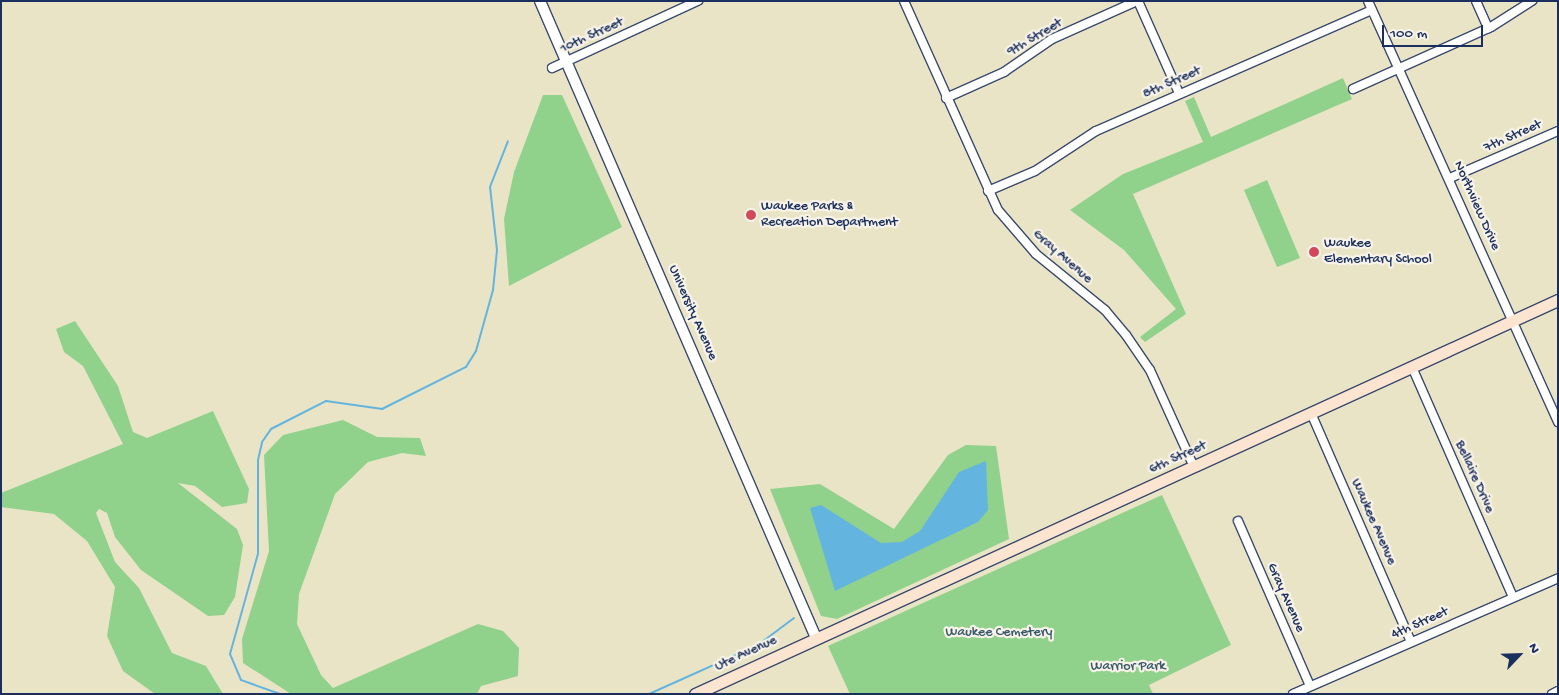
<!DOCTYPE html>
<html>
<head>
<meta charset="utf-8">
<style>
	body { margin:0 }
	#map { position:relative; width:1559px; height:695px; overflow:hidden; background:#eae4c6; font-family:"Gochi Hand",sans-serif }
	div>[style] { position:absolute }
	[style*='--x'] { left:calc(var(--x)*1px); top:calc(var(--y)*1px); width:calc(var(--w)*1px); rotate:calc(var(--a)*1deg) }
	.green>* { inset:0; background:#90d28b }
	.water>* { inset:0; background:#63b4de }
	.stream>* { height:2px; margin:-1px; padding:0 1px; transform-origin:1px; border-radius:1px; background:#63b4de }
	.roads { filter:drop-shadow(1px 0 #3a4a6e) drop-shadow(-1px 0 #3a4a6e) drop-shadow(0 1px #3a4a6e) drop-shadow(0 -1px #3a4a6e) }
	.minor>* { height:8px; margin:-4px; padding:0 4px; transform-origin:4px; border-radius:4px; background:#fff }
	.tertiary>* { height:10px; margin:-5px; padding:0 5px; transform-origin:5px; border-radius:5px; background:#fff }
	.secondary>* { height:11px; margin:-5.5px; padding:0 5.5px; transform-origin:5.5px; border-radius:5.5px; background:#fce5d0 }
	.dots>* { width:14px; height:14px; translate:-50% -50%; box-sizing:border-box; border:2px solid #f7f3e8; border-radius:50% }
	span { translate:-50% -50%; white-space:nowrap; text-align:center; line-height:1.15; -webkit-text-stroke:4.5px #f7f3e8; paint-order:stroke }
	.street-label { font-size:14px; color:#1b2f5e }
	.poi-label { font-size:14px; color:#1b2f5e }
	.left { translate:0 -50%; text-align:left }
	.park-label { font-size:14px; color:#385869 }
	.frame { position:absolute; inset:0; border:2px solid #1b2f5e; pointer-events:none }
	.north { position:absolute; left:1494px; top:630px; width:50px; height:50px; -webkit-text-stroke:4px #f7f3e8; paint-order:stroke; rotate:66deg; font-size:14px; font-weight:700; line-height:20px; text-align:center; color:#1b2f5e }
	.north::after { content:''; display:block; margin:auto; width:18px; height:22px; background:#1b2f5e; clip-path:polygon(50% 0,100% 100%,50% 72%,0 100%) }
	.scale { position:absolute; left:1382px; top:25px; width:101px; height:22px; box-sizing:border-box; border:2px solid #1b2f5e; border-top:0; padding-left:6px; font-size:15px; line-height:18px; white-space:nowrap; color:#1b2f5e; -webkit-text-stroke:4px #f7f3e8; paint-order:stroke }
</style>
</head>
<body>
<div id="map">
	<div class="green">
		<i style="clip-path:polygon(1343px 78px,1352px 99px,1133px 194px,1186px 314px,1145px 342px,1140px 337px,1176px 309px,1124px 250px,1070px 210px,1123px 174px,1203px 142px,1185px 101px,1194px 97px,1211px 137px)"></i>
		<i style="clip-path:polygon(543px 95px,562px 95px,622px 227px,509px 286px,504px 219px,514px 172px)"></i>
		<i style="clip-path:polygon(1267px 180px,1300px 258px,1277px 267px,1244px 190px)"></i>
		<i style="clip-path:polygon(75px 321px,118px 386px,133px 432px,147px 438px,213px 411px,249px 489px,247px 503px,222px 507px,195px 486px,178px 483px,237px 529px,243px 545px,235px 597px,224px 615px,208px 616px,141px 570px,115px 537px,107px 513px,99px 509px,96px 513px,115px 562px,139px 588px,172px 653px,206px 666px,223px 694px,155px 694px,123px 671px,107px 636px,115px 587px,87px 541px,54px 514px,1px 507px,1px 493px,123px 444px,83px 366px,64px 352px,56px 329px)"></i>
		<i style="clip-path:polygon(343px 420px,377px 437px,420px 438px,426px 456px,402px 453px,368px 462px,335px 494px,299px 594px,297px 624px,321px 675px,333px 688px,478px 624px,503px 631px,519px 648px,518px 676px,481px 686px,477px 694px,291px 694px,243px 663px,242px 639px,269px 551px,264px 455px,283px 435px)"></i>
		<i style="clip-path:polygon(966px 445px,996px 446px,1009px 539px,837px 619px,821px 616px,770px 489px,820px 484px,894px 529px,948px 455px)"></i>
		<i style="clip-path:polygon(1162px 495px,1231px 645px,1149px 685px,1153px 694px,850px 694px,828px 646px)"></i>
	</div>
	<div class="water">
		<i style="clip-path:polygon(986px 461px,988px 510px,978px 522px,835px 591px,810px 508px,821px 505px,881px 543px,902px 542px,920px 531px,959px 472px)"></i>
	</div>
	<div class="stream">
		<i style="--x:280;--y:694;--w:41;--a:-160.3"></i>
		<i style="--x:241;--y:680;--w:28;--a:-113"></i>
		<i style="--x:230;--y:654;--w:104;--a:-74.4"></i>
		<i style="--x:258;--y:554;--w:94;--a:-90"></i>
		<i style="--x:258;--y:460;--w:18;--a:-77"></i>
		<i style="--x:262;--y:442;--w:16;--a:-55"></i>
		<i style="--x:271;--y:429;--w:62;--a:-27"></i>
		<i style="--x:326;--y:401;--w:57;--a:8.1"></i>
		<i style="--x:382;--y:409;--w:94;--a:-26.6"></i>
		<i style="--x:466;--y:367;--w:19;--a:-58"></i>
		<i style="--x:476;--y:351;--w:63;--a:-74.4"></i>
		<i style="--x:493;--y:290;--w:40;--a:-84.3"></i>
		<i style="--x:497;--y:250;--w:63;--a:-96.3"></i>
		<i style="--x:490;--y:187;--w:49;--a:-68.6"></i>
		<i style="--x:649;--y:694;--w:120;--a:-24.2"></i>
		<i style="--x:758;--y:645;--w:45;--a:-36.9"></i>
	</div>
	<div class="roads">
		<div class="minor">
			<i style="--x:904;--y:1;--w:229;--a:65.8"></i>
			<i style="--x:998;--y:210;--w:58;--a:49.2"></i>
			<i style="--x:1036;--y:254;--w:89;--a:39.1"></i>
			<i style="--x:1105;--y:310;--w:33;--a:50"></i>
			<i style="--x:1126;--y:335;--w:42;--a:55.6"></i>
			<i style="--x:1150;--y:370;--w:107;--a:65.6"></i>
			<i style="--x:1138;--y:1;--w:101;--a:66"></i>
			<i style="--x:1368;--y:1;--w:462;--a:65.7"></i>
			<i style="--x:1476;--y:1;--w:30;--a:66"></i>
			<i style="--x:552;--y:68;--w:161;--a:-24.7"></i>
			<i style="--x:1353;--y:89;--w:151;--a:-24.2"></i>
			<i style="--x:1491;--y:27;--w:49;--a:-32.4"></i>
			<i style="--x:946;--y:98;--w:64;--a:-24.1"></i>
			<i style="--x:1004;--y:72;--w:58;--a:-34.5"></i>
			<i style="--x:1052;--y:39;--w:93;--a:-24.1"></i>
			<i style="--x:1450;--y:178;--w:118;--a:-23.5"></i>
			<i style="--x:988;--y:191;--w:51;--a:-23.1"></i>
			<i style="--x:1035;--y:171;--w:73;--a:-33.3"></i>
			<i style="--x:1096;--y:131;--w:300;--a:-23.7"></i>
			<i style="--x:1412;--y:367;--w:251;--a:66.3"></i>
			<i style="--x:1311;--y:413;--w:250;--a:66.4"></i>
			<i style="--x:1238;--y:521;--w:180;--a:66.4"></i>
			<i style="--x:1293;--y:694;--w:289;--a:-23.6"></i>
			<i style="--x:1552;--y:694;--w:7;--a:-27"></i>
		</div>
		<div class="tertiary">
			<i style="--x:540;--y:1;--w:694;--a:66.57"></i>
		</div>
		<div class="secondary">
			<i style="--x:695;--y:694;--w:949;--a:-24.54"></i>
		</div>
	</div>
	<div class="dots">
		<i style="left:751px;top:215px;background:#d1495b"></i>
		<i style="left:1314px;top:252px;background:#d1495b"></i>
	</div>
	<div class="street-label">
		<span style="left:592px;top:36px;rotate:-25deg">10th Street</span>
		<span style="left:1035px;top:38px;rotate:-31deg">9th Street</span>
		<span style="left:1172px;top:83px;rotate:-24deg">8th Street</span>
		<span style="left:1513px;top:137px;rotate:-24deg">7th Street</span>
		<span style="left:1476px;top:206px;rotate:66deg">Northview Drive</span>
		<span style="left:1062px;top:257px;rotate:41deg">Gray Avenue</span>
		<span style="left:692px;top:313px;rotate:66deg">University Avenue</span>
		<span style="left:1178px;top:458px;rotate:-25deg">6th Street</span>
		<span style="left:1474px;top:477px;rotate:66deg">Bellaire Drive</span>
		<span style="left:1373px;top:522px;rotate:66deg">Waukee Avenue</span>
		<span style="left:1285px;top:598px;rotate:66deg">Gray Avenue</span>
		<span style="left:1420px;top:624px;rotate:-24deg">4th Street</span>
		<span style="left:746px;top:654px;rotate:-25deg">Ute Avenue</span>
	</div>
	<div class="poi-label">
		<span class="left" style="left:761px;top:215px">Waukee Parks &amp;<br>Recreation Department</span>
		<span class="left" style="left:1324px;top:252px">Waukee<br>Elementary School</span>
	</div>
	<div class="park-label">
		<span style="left:999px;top:633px">Waukee Cemetery</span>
		<span style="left:1128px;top:667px">Warrior Park</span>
	</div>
	<div class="frame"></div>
	<div class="north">N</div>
	<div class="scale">100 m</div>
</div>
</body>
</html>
